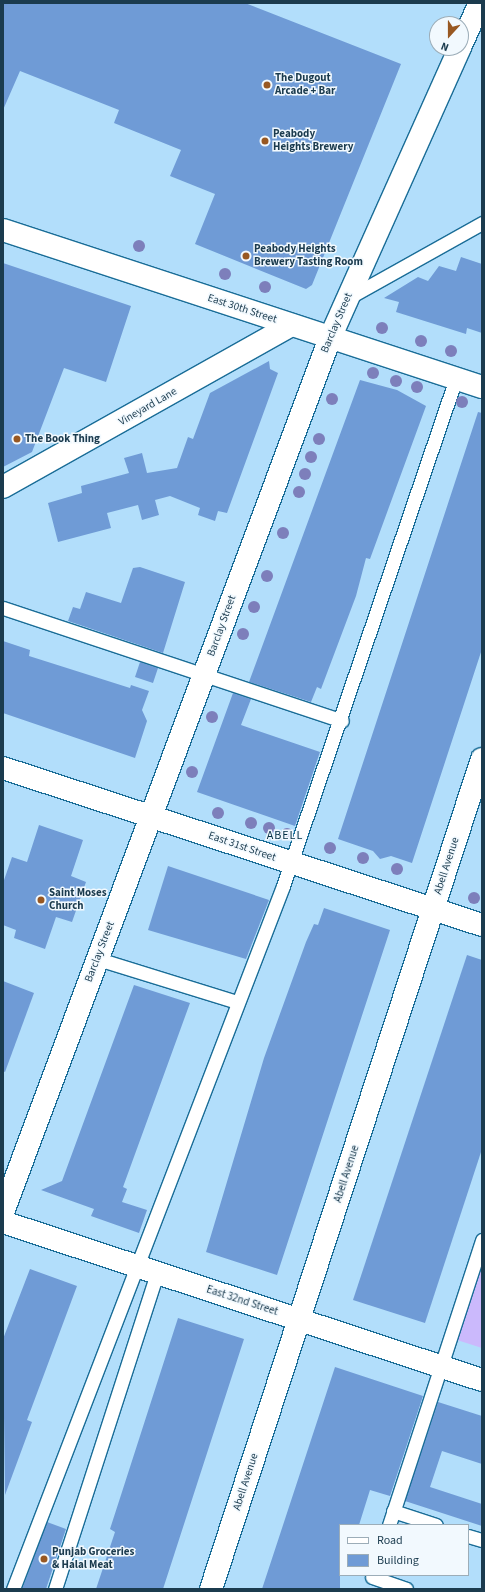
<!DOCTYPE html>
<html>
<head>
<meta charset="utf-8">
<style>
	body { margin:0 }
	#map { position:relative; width:485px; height:1592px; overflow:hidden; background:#b2defb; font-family:"Source Sans 3",sans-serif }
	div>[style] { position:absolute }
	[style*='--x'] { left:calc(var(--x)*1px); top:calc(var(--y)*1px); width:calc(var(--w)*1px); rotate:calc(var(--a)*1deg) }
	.green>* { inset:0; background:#cbb9fc }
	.building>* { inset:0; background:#6f9bd6 }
	.roads { filter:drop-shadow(1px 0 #1a6d97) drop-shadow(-1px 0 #1a6d97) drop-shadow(0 1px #1a6d97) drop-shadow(0 -1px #1a6d97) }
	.lane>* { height:13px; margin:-6.5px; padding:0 6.5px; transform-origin:6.5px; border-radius:6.5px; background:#fff }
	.street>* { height:22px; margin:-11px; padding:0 11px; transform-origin:11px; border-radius:11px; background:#fff }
	.secondary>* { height:22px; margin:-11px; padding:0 11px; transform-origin:11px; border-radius:11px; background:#fff }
	.trees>* { width:12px; height:12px; margin:-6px; border-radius:50%; background:#7d7fbb }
	.dots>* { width:11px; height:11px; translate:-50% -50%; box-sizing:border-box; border:2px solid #f2f9fe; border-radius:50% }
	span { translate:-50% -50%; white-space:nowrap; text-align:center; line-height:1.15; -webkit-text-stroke:3px #f2f9fe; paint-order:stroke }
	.poi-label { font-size:11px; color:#1b3b4e; font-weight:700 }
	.left { translate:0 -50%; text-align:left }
	.street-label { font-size:11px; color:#1b3b4e }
	.neighbourhood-label { font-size:12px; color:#012e44; letter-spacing:1px }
	.frame { position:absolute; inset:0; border:4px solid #1b3b4e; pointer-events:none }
	.legend { position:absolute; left:339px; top:1524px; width:130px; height:52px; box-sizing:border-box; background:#f2f9fe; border:1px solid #9cadb8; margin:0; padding:5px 7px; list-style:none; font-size:12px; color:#1b3b4e }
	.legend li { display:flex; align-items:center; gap:8px; height:20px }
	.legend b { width:20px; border:1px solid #9cadb8 }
	.north { position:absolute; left:429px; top:16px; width:40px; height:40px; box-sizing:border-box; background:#f2f9fe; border:1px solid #9cadb8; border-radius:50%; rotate:201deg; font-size:11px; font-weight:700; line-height:16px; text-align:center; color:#1b3b4e }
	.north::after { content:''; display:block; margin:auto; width:14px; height:18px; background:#985822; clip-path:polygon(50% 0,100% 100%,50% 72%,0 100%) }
</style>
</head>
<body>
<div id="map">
	<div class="green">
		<i style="clip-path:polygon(482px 1260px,482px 1348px,457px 1340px)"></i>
	</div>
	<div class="building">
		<i style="clip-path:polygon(3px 3px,245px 3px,401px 64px,312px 285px,306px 289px,195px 244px,215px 194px,170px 176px,181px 150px,114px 123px,119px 110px,20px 71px,3px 110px)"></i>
		<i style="clip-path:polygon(461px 257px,482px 264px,482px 333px,467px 328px,466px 334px,396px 312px,399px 302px,384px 298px,418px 277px,428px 281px,439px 266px,456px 271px)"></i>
		<i style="clip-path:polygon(3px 263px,131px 306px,106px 382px,64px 368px,32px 452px,3px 467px)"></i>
		<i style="clip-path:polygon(269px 361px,270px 369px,278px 373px,227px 513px,218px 511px,215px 521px,198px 515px,200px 508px,170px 496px,155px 500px,159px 515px,142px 520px,138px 505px,107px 513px,111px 528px,58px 542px,48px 503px,82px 493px,81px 486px,129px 473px,124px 458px,142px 453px,147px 473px,177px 468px,188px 437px,193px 439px,210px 393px)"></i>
		<i style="clip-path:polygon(360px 380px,397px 390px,426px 406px,370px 559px,366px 558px,356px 596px,321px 689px,317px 687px,311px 702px,249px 682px)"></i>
		<i style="clip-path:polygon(478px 412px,482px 413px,482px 649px,412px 863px,391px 856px,380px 859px,373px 851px,338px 839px)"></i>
		<i style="clip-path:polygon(140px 567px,185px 582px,163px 653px,68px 621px,73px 607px,80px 609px,86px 592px,121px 603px,133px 568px)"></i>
		<i style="clip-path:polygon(3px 641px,30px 650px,29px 656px,130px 688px,131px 685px,149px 691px,142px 710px,147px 721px,135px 758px,3px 713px)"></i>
		<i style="clip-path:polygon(140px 662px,158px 668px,153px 683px,135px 677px)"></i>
		<i style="clip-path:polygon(233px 693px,251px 699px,241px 725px,320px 752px,295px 826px,197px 792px)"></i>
		<i style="clip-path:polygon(39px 825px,83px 840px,71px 876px,86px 882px,72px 922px,56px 917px,45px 949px,14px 938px,16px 930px,3px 925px,3px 883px,12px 857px,27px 862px)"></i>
		<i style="clip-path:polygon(168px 866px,269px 900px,246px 959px,148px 930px)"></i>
		<i style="clip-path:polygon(324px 908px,390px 930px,277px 1275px,206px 1252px,264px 1058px,306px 942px,314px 924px,318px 925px)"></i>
		<i style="clip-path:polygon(467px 955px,482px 960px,482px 1149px,425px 1323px,353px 1300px)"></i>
		<i style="clip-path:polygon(3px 981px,34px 993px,5px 1072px,3px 1071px)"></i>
		<i style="clip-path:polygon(134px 985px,190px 1003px,123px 1187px,127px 1189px,122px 1202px,147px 1210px,139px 1233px,91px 1216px,94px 1209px,41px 1190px,62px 1181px)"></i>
		<i style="clip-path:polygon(30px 1269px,77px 1286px,27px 1420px,32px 1422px,5px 1495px,3px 1339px)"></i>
		<i style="clip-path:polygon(178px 1318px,244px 1339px,163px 1589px,96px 1589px,115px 1532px,110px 1529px,121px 1495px)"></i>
		<i style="clip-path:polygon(335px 1367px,423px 1396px,390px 1496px,370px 1490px,359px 1525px,340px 1525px,340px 1589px,262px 1589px)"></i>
		<i style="clip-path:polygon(438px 1402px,482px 1416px,482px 1464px,442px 1451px,430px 1487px,482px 1504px,482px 1526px,405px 1501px)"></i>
		<i style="clip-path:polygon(47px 1522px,66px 1529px,46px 1589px,22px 1589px)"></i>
	</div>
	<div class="roads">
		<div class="lane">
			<i style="--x:348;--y:298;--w:154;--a:-29.2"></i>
			<i style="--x:3;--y:608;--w:357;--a:18.4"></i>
			<i style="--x:98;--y:959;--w:145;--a:17.2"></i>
			<i style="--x:393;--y:1511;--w:45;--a:18"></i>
			<i style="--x:389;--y:1525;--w:300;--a:-71.9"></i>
			<i style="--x:468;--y:1536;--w:15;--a:16"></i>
			<i style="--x:372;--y:1577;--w:36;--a:19"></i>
			<i style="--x:13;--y:1589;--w:753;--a:-68.99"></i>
			<i style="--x:283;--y:886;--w:537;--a:-71.19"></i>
			<i style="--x:55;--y:1589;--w:332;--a:-72.1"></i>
		</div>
		<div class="street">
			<i style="--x:3;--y:230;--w:504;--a:18.15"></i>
			<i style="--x:3;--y:487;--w:331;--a:-29.3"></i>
			<i style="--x:3;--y:768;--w:504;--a:18.15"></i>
			<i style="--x:3;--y:1222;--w:504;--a:18.26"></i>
			<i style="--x:211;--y:1589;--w:873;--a:-71.92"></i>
		</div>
		<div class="secondary">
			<i style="--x:461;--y:45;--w:46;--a:-65.7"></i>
			<i style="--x:3;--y:1212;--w:933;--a:-69.49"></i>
			<i style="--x:330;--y:338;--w:318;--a:-65.9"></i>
		</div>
	</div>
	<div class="trees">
		<i style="left:139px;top:246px"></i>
		<i style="left:225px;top:274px"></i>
		<i style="left:265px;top:287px"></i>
		<i style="left:382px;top:328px"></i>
		<i style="left:421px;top:341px"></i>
		<i style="left:451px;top:351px"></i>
		<i style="left:373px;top:373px"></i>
		<i style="left:396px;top:381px"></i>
		<i style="left:417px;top:387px"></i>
		<i style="left:332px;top:399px"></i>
		<i style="left:462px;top:402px"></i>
		<i style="left:319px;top:439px"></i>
		<i style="left:311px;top:457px"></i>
		<i style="left:305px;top:474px"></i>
		<i style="left:299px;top:492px"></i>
		<i style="left:283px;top:533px"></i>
		<i style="left:267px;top:576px"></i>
		<i style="left:254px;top:607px"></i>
		<i style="left:243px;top:634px"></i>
		<i style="left:212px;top:717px"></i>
		<i style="left:192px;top:772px"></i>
		<i style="left:218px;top:813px"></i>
		<i style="left:251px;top:823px"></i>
		<i style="left:269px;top:828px"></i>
		<i style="left:287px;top:834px"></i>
		<i style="left:330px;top:848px"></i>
		<i style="left:363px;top:858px"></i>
		<i style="left:397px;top:869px"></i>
		<i style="left:474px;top:898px"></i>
	</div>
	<div class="dots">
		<i style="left:267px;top:85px;background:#985822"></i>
		<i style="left:265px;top:141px;background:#985822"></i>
		<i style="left:246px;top:256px;background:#985822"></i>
		<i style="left:17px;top:439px;background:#985822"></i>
		<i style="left:41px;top:900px;background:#985822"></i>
		<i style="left:44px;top:1559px;background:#985822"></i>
	</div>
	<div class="poi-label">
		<span class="left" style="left:275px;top:85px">The Dugout<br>Arcade + Bar</span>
		<span class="left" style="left:273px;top:141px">Peabody<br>Heights Brewery</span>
		<span class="left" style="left:254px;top:256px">Peabody Heights<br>Brewery Tasting Room</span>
		<span class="left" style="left:25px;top:439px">The Book Thing</span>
		<span class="left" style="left:49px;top:900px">Saint Moses<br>Church</span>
		<span class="left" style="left:52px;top:1559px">Punjab Groceries<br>&amp; Halal Meat</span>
	</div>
	<div class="street-label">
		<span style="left:242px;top:309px;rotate:18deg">East 30th Street</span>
		<span style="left:337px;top:323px;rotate:-67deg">Barclay Street</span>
		<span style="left:148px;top:407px;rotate:-30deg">Vineyard Lane</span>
		<span style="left:222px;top:626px;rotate:-70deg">Barclay Street</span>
		<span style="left:242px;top:847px;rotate:19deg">East 31st Street</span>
		<span style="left:447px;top:866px;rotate:-72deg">Abell Avenue</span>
		<span style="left:100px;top:952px;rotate:-69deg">Barclay Street</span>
		<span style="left:347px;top:1174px;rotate:-72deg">Abell Avenue</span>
		<span style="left:242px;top:1301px;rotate:18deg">East 32nd Street</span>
		<span style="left:246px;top:1482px;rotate:-72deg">Abell Avenue</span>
	</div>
	<div class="neighbourhood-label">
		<span style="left:285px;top:836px">ABELL</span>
	</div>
	<div class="frame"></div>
	<ul class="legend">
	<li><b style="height:5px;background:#fff"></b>Road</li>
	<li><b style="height:11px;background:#6f9bd6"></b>Building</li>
	</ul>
	<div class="north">N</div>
</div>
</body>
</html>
